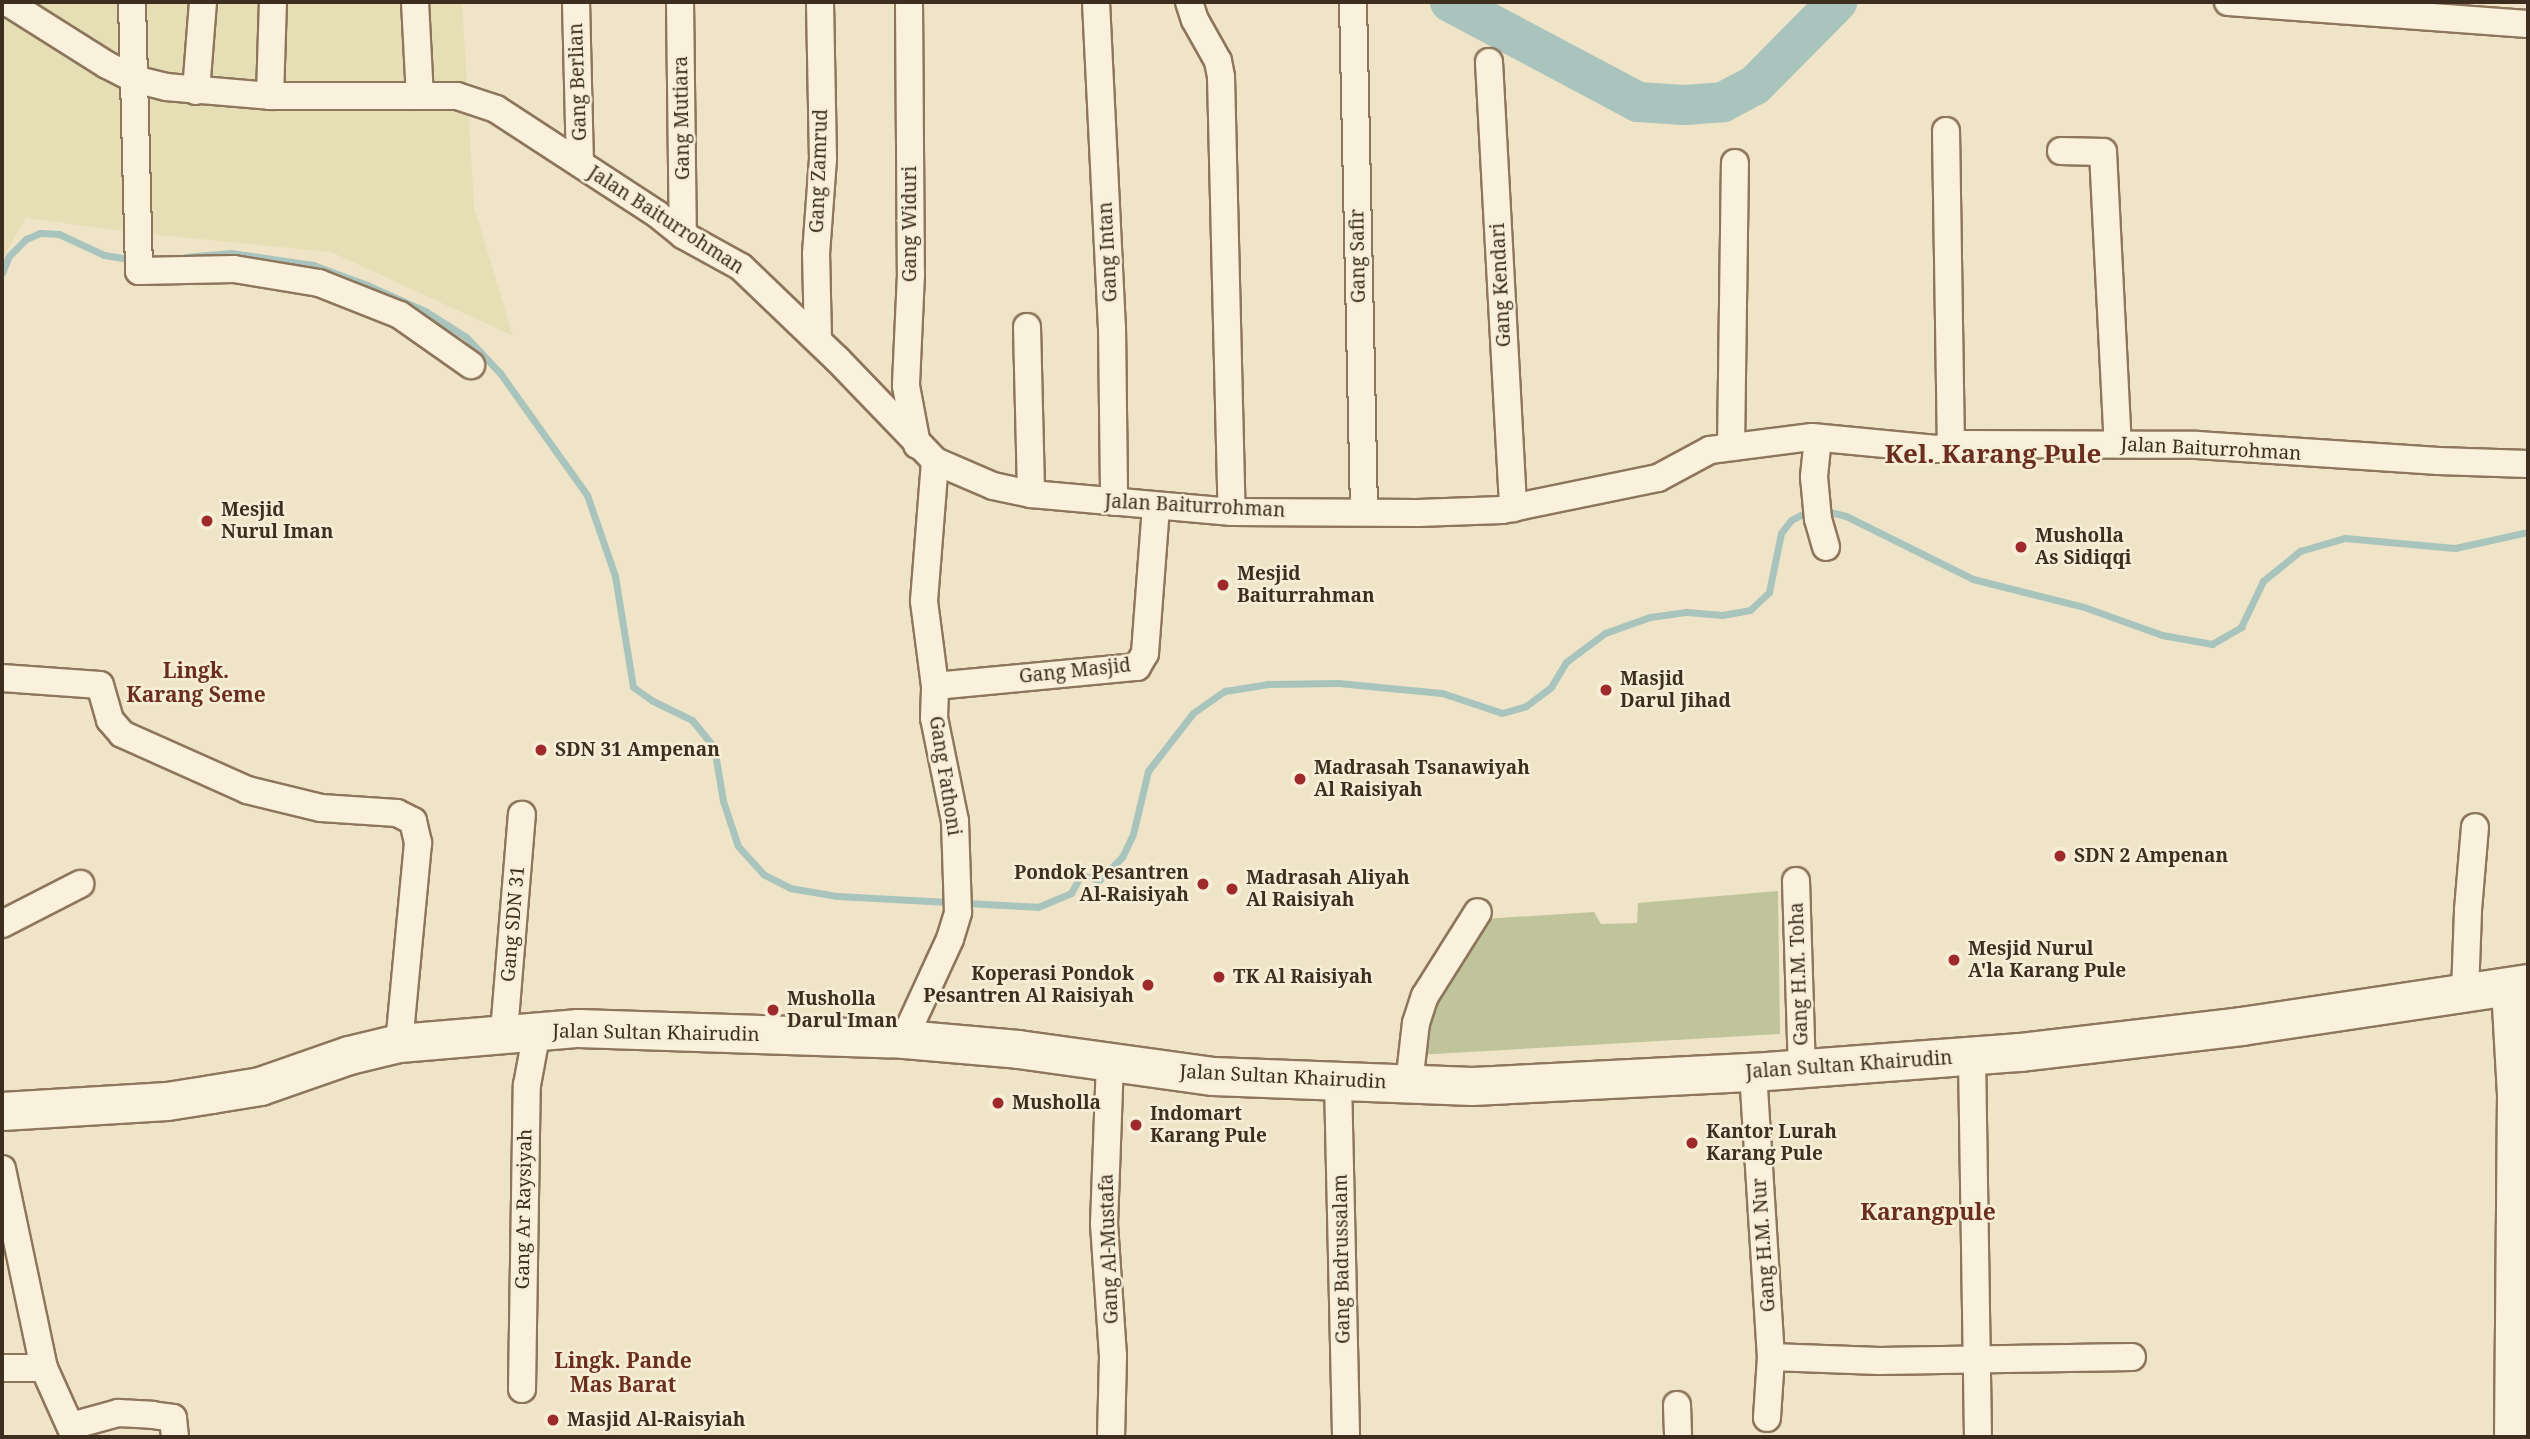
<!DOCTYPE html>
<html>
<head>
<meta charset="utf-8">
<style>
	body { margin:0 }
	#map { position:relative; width:2530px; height:1439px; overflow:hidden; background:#f0e4c8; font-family:"Noto Serif",serif }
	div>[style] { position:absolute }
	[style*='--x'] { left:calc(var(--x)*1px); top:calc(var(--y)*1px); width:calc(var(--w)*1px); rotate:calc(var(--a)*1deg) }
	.farmland>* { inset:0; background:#e6deb5 }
	.cemetery>* { inset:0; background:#bfc49a }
	.stream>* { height:7px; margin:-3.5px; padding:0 3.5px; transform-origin:3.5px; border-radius:3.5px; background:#a9c4bc }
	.river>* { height:40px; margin:-20px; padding:0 20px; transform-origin:20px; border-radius:20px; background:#a9c4bc }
	.roads { filter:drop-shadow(2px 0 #8d765c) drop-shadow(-2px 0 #8d765c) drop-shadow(0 2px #8d765c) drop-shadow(0 -2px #8d765c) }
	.street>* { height:26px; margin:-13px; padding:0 13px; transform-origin:13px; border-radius:13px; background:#faf1dc }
	.secondary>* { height:37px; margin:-18.5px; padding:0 18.5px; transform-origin:18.5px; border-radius:18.5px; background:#faf1dc }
	.dots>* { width:19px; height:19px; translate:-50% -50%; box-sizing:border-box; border:4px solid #f7eed8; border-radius:50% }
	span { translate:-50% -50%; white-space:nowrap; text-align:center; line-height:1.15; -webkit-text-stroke:5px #f7eed8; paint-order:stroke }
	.street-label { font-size:19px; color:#3d2e20 }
	.poi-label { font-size:19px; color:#3d2e20; font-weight:700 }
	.left { translate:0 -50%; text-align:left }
	.right { translate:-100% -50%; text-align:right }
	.neighbourhood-label { font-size:21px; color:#6b2e1e; font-weight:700 }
	.quarter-label { font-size:23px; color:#6b2e1e; font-weight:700 }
	.district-label { font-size:26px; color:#6b2e1e; font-weight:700 }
	.frame { position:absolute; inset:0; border:4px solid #3d2e20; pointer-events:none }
</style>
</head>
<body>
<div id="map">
	<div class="farmland">
		<i style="clip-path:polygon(2px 2px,462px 2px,474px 207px,513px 336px,331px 252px,138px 233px,26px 218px,2px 259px)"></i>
	</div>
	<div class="cemetery">
		<i style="clip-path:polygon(1778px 891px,1780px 1034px,1416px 1055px,1424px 1000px,1483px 919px,1594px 912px,1601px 924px,1637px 923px,1638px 903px)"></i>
	</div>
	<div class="stream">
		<i style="--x:185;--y:257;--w:46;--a:-5"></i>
		<i style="--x:231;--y:253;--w:83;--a:8.3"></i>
		<i style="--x:313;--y:265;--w:58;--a:20.3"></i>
		<i style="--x:367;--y:285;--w:64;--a:24.1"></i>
		<i style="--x:425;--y:311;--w:49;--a:32.4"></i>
		<i style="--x:466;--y:337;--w:50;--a:46.6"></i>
		<i style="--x:500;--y:373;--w:150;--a:54.5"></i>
		<i style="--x:587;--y:495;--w:86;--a:70.9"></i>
		<i style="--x:615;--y:576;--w:112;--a:80.8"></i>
		<i style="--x:633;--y:687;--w:24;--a:35"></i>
		<i style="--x:653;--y:701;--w:43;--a:26"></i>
		<i style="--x:692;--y:720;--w:35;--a:51"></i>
		<i style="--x:714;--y:747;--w:55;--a:80.5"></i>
		<i style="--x:723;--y:801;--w:47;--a:71.6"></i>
		<i style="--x:738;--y:846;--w:38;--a:48"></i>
		<i style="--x:763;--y:874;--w:30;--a:27"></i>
		<i style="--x:790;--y:888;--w:48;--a:9.7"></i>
		<i style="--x:837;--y:896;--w:201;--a:3.1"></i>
		<i style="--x:1038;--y:907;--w:36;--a:-23"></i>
		<i style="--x:1071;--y:893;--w:21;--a:-61"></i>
		<i style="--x:1081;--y:875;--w:19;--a:16"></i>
		<i style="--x:1099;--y:880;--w:33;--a:-45"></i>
		<i style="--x:1122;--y:857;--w:25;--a:-64"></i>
		<i style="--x:1133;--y:834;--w:65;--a:-76.6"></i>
		<i style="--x:1148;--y:771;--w:73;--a:-52.2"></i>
		<i style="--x:1193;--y:713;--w:39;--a:-35"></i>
		<i style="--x:1225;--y:691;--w:44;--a:-9.2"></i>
		<i style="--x:1268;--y:684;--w:70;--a:-0.8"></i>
		<i style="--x:1338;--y:683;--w:104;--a:5.5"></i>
		<i style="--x:1442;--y:693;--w:63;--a:18.4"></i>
		<i style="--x:1502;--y:713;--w:25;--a:-16"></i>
		<i style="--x:1526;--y:706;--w:31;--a:-37"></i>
		<i style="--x:1551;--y:687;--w:29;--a:-59"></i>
		<i style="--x:1566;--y:662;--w:49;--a:-36.6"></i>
		<i style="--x:1605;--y:633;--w:48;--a:-19.6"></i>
		<i style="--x:1650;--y:617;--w:37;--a:-8"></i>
		<i style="--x:1687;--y:612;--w:35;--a:5"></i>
		<i style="--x:1722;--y:615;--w:28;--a:-10"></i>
		<i style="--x:1750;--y:610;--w:26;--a:-43"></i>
		<i style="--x:1769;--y:592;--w:60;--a:-78.5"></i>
		<i style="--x:1781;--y:533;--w:16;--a:-52"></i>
		<i style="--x:1791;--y:520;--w:22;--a:-27"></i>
		<i style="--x:2;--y:273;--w:18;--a:-68"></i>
		<i style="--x:9;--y:256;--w:24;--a:-45"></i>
		<i style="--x:26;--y:239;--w:15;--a:-23"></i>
		<i style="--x:40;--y:233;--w:19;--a:3"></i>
		<i style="--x:59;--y:234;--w:50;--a:25"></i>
		<i style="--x:104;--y:255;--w:30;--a:9"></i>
		<i style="--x:1822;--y:510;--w:25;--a:14"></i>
		<i style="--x:1846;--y:516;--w:142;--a:26.4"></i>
		<i style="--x:1973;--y:579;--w:114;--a:14.2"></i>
		<i style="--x:2084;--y:607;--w:83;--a:19.7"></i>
		<i style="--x:2162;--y:635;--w:51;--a:10.2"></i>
		<i style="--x:2212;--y:644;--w:34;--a:-30"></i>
		<i style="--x:2241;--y:627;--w:51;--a:-64.4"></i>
		<i style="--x:2263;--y:581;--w:48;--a:-39"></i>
		<i style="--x:2300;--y:551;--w:47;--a:-16.1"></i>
		<i style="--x:2345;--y:538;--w:110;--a:5.2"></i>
		<i style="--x:2455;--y:548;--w:75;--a:-12.4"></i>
	</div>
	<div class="river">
		<i style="--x:1450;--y:2;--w:213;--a:28"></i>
		<i style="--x:1638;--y:102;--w:46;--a:3.7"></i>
		<i style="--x:1684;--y:105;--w:39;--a:-4"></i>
		<i style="--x:1723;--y:102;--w:36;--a:-28"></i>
		<i style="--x:1755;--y:85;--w:117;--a:-45.3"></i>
	</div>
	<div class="roads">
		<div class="street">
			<i style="--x:7;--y:2;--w:118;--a:32.2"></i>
			<i style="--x:107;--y:65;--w:30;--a:27"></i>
			<i style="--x:134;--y:79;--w:33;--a:14"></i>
			<i style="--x:166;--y:87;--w:104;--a:4.9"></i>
			<i style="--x:270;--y:96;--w:187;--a:0"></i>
			<i style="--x:457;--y:96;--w:41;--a:18.4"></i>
			<i style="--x:496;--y:109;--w:192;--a:33.1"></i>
			<i style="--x:657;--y:214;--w:33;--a:39"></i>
			<i style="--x:683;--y:235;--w:66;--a:28.9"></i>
			<i style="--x:741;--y:267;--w:133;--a:43.8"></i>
			<i style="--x:837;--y:359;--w:141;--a:46.1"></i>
			<i style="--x:935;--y:461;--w:63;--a:23.3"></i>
			<i style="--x:993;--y:486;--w:39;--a:12"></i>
			<i style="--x:1031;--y:494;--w:202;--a:5.1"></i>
			<i style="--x:1232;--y:512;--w:186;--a:0.3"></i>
			<i style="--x:1418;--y:513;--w:84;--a:-2"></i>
			<i style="--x:1502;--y:510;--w:159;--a:-11.6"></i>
			<i style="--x:1658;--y:478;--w:59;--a:-28.3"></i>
			<i style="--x:1710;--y:450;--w:103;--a:-7.3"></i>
			<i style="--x:1812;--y:437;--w:125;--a:5.5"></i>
			<i style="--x:1936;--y:449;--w:29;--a:-10"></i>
			<i style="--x:1965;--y:444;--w:232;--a:0.2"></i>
			<i style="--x:2197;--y:445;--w:242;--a:3.8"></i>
			<i style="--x:2438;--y:461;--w:90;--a:1.9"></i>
			<i style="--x:132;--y:2;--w:269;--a:88.5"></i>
			<i style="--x:139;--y:271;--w:95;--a:-1.2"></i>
			<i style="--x:234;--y:269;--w:86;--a:9.4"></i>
			<i style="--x:319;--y:283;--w:87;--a:21.6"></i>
			<i style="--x:400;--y:315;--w:87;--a:35.2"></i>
			<i style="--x:415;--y:2;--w:94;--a:87"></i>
			<i style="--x:576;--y:2;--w:161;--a:88.6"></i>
			<i style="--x:680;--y:2;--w:233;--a:89.3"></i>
			<i style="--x:909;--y:2;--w:272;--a:89.6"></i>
			<i style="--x:911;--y:274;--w:112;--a:92.6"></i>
			<i style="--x:906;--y:386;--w:60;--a:79.4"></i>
			<i style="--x:1096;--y:2;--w:325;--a:87.2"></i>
			<i style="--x:1112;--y:327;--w:175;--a:89.3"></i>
			<i style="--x:1189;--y:2;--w:19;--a:72"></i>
			<i style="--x:1195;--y:20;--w:47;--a:60.7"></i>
			<i style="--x:1218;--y:61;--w:16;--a:79"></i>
			<i style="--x:1221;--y:77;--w:435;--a:88.6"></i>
			<i style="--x:1353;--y:2;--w:509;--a:88.76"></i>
			<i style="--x:2228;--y:2;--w:301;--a:4.2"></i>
			<i style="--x:1489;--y:62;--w:447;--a:86.9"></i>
			<i style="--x:196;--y:91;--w:89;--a:-85.5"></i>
			<i style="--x:270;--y:96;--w:94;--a:-88.2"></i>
			<i style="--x:1946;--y:131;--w:316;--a:89.1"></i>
			<i style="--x:2061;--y:151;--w:42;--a:1.4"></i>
			<i style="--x:2103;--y:152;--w:292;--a:87.1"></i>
			<i style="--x:1027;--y:327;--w:167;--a:88.6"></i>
			<i style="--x:818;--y:340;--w:86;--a:-91.3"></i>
			<i style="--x:816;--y:254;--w:95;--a:-85.8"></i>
			<i style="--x:823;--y:159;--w:157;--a:-91.1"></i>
			<i style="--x:1818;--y:438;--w:39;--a:96"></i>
			<i style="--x:1814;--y:477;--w:42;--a:84.6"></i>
			<i style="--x:1818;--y:519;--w:29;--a:74"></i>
			<i style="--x:1731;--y:447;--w:284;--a:-89.2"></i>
			<i style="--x:2;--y:678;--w:98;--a:4.1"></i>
			<i style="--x:100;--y:685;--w:36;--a:74"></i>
			<i style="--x:110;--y:720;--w:18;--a:49"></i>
			<i style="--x:122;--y:734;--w:137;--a:24.1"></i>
			<i style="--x:247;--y:790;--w:76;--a:13.7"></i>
			<i style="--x:321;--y:808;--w:76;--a:3.8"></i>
			<i style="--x:397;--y:813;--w:18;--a:27"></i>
			<i style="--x:413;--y:821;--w:23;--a:77"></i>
			<i style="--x:418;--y:843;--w:201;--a:95.4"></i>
			<i style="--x:935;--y:686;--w:203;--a:-5.4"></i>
			<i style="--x:1137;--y:667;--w:16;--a:-60"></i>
			<i style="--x:1145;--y:653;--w:147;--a:-85.7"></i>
			<i style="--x:1796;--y:881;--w:186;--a:88.2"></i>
			<i style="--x:2;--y:924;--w:88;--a:-27.1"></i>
			<i style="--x:2465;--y:993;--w:83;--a:-87.9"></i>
			<i style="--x:2468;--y:910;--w:83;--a:-85.2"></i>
			<i style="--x:504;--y:1032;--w:218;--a:-85.3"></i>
			<i style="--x:904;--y:1039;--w:110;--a:-65.3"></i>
			<i style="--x:950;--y:939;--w:28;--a:-73"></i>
			<i style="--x:958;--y:912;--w:91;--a:-91.9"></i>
			<i style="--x:955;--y:821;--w:105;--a:-101.5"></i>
			<i style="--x:934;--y:718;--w:32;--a:-88"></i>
			<i style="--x:935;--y:686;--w:86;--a:-97.4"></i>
			<i style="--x:924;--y:601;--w:140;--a:-85.5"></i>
			<i style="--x:1972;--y:1056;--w:381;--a:89.1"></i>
			<i style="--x:1110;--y:1061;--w:163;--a:92.1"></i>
			<i style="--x:1104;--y:1224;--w:132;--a:86.1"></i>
			<i style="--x:1113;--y:1356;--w:81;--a:91.4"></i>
			<i style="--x:1753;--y:1072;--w:286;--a:86.4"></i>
			<i style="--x:1771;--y:1357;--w:61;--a:93.8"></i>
			<i style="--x:1338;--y:1081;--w:356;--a:88.7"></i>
			<i style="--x:1409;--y:1084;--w:61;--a:-83.5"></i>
			<i style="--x:1416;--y:1023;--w:28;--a:-72"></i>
			<i style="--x:1425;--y:996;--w:99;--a:-57.8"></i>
			<i style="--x:2;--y:1169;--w:203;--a:78.1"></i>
			<i style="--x:44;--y:1368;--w:76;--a:65.8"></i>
			<i style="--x:1771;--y:1357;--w:108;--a:2.1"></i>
			<i style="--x:1879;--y:1361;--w:253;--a:-0.9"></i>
			<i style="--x:2;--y:1368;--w:42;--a:0"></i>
			<i style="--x:522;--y:1389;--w:304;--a:-89.1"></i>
			<i style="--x:527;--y:1085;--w:55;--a:-79.5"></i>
			<i style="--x:1677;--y:1405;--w:32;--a:88"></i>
			<i style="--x:71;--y:1426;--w:49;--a:-15.5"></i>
			<i style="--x:118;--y:1413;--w:34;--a:3"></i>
			<i style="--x:152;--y:1415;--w:21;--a:8"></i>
			<i style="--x:173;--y:1418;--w:19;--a:84"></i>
		</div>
		<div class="secondary">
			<i style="--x:2510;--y:987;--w:107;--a:86.8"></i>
			<i style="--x:2516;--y:1094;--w:343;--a:90.5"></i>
			<i style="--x:2;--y:1111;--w:165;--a:-3.5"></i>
			<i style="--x:167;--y:1101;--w:45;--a:-9"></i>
			<i style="--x:211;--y:1094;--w:50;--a:-9.3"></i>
			<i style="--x:260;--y:1086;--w:94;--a:-19.2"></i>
			<i style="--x:349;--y:1055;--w:51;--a:-13.5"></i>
			<i style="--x:399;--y:1043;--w:180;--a:-4.8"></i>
			<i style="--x:578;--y:1028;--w:326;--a:1.9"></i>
			<i style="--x:904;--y:1039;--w:114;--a:5"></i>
			<i style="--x:1018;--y:1049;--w:197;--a:7.9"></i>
			<i style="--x:1213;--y:1076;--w:259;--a:2.2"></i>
			<i style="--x:1472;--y:1086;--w:281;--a:-2.9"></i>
			<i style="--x:1753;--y:1072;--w:268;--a:-4.3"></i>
			<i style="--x:2020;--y:1052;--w:223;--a:-6.7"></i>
			<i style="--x:2241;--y:1026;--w:290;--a:-8.5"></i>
		</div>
	</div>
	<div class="dots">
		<i style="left:207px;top:521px;background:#9e2a2b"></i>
		<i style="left:2021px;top:547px;background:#9e2a2b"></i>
		<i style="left:1223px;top:585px;background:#9e2a2b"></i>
		<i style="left:1606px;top:690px;background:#9e2a2b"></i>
		<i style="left:541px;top:750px;background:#9e2a2b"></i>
		<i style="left:1300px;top:779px;background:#9e2a2b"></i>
		<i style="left:2060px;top:856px;background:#9e2a2b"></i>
		<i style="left:1203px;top:884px;background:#9e2a2b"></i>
		<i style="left:1232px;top:889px;background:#9e2a2b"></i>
		<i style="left:1954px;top:960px;background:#9e2a2b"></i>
		<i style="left:1219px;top:977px;background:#9e2a2b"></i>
		<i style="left:1148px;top:985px;background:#9e2a2b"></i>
		<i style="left:773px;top:1010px;background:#9e2a2b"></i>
		<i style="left:998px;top:1103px;background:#9e2a2b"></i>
		<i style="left:1136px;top:1125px;background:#9e2a2b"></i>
		<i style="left:1692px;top:1143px;background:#9e2a2b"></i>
		<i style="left:553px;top:1420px;background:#9e2a2b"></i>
	</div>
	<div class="street-label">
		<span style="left:578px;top:82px;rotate:-92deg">Gang Berlian</span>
		<span style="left:682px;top:118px;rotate:-91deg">Gang Mutiara</span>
		<span style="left:819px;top:171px;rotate:-88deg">Gang Zamrud</span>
		<span style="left:666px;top:220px;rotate:33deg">Jalan Baiturrohman</span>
		<span style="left:910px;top:224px;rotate:-90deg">Gang Widuri</span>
		<span style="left:1108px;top:252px;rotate:-93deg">Gang Intan</span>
		<span style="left:1358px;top:256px;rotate:-91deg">Gang Safir</span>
		<span style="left:1501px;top:285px;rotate:-93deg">Gang Kendari</span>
		<span style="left:2211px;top:449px;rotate:3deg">Jalan Baiturrohman</span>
		<span style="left:1195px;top:506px;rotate:3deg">Jalan Baiturrohman</span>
		<span style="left:1075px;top:671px;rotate:-6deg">Gang Masjid</span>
		<span style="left:945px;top:776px;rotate:81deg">Gang Fathoni</span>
		<span style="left:513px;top:924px;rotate:-85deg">Gang SDN 31</span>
		<span style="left:1799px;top:974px;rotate:-92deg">Gang H.M. Toha</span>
		<span style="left:656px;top:1033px;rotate:1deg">Jalan Sultan Khairudin</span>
		<span style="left:1849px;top:1065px;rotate:-4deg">Jalan Sultan Khairudin</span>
		<span style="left:1283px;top:1077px;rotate:3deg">Jalan Sultan Khairudin</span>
		<span style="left:524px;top:1209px;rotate:-89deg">Gang Ar Raysiyah</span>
		<span style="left:1764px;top:1245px;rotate:-94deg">Gang H.M. Nur</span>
		<span style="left:1109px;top:1249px;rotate:-92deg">Gang Al-Mustafa</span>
		<span style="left:1342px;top:1259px;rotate:-91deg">Gang Badrussalam</span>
	</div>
	<div class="poi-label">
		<span class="left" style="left:221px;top:521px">Mesjid<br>Nurul Iman</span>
		<span class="left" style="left:2035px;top:547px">Musholla<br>As Sidiqqi</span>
		<span class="left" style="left:1237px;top:585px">Mesjid<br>Baiturrahman</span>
		<span class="left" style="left:1620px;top:690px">Masjid<br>Darul Jihad</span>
		<span class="left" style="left:555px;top:750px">SDN 31 Ampenan</span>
		<span class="left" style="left:1314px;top:779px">Madrasah Tsanawiyah<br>Al Raisiyah</span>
		<span class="left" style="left:2074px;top:856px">SDN 2 Ampenan</span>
		<span class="right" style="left:1189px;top:884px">Pondok Pesantren<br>Al-Raisiyah</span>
		<span class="left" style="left:1246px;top:889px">Madrasah Aliyah<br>Al Raisiyah</span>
		<span class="left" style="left:1968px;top:960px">Mesjid Nurul<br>A'la Karang Pule</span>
		<span class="right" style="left:1134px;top:985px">Koperasi Pondok<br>Pesantren Al Raisiyah</span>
		<span class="left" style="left:1233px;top:977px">TK Al Raisiyah</span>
		<span class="left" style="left:787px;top:1010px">Musholla<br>Darul Iman</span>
		<span class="left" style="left:1012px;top:1103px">Musholla</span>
		<span class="left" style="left:1150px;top:1125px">Indomart<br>Karang Pule</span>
		<span class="left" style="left:1706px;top:1143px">Kantor Lurah<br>Karang Pule</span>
		<span class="left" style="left:567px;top:1420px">Masjid Al-Raisyiah</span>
	</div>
	<div class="neighbourhood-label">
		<span style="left:196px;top:682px">Lingk.<br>Karang Seme</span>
		<span style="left:623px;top:1372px">Lingk. Pande<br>Mas Barat</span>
	</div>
	<div class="quarter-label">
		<span style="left:1928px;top:1211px">Karangpule</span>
	</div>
	<div class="district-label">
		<span style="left:1993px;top:454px">Kel. Karang Pule</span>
	</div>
	<div class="frame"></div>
</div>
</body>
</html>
